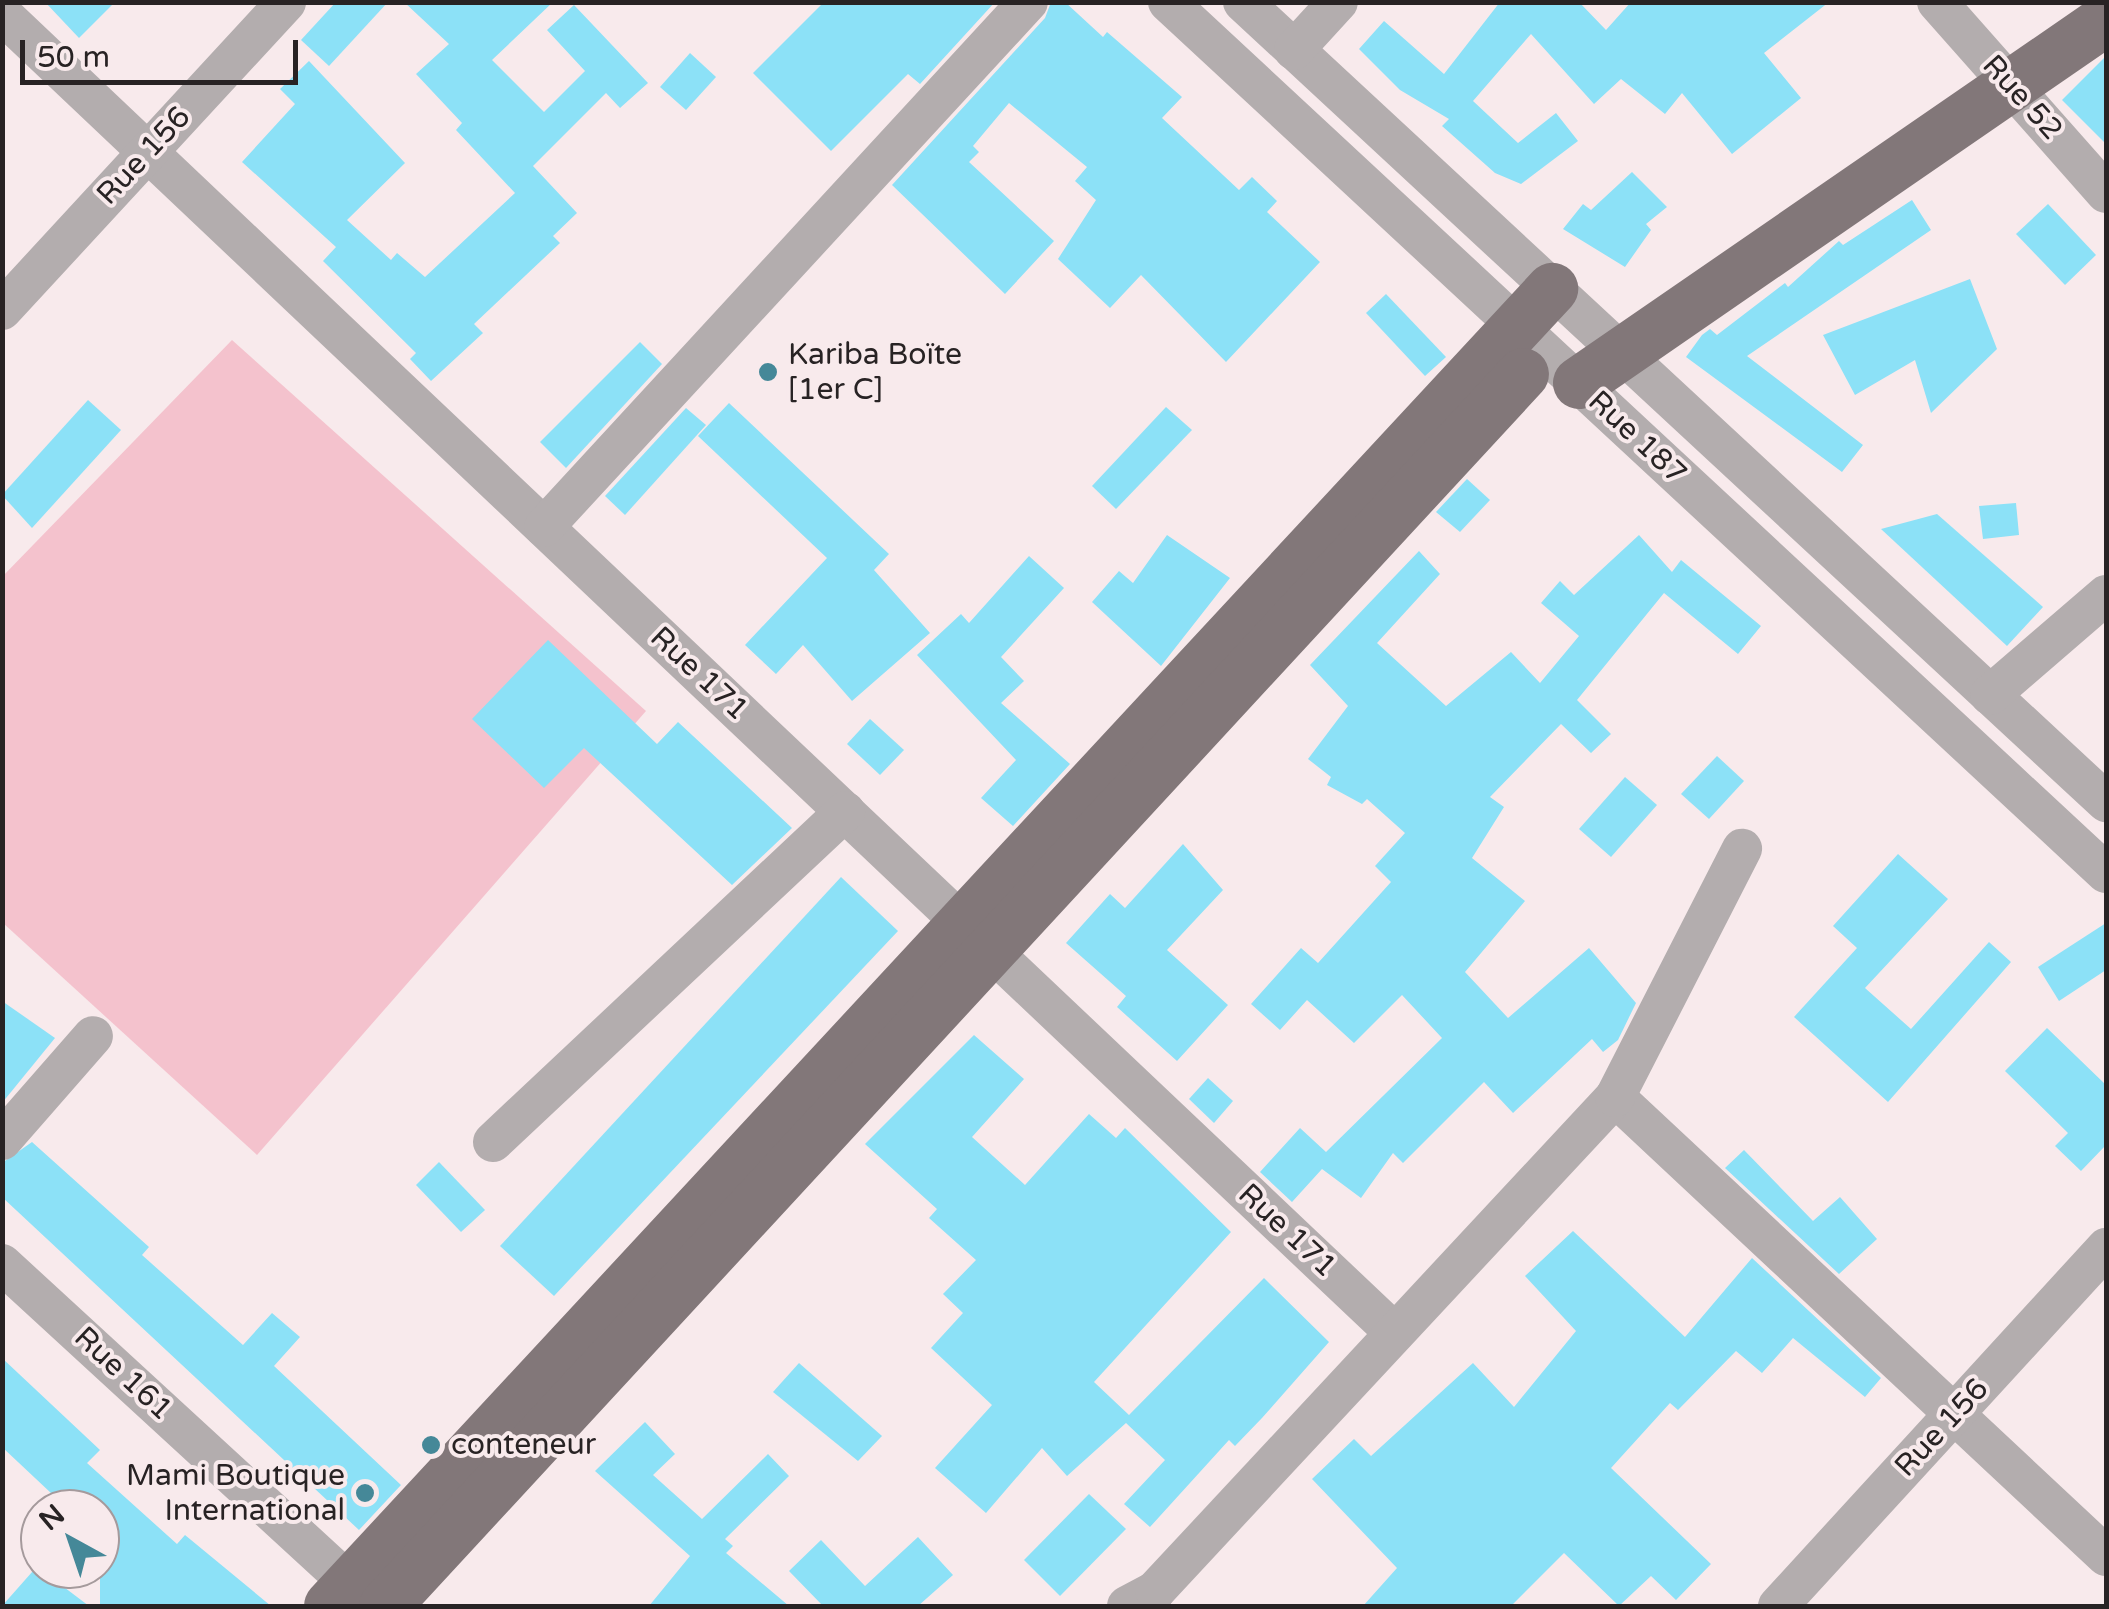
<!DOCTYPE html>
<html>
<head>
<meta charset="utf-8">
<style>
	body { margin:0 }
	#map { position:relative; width:2109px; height:1609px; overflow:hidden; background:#f8eaec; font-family:"Varela Round",sans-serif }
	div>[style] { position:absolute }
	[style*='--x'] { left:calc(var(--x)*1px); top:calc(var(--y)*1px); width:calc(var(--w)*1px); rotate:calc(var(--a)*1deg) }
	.green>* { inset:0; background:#f4c2cd }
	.building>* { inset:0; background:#8ce1f7 }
	.minor>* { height:40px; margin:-20px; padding:0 20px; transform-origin:20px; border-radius:20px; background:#b3adae }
	.major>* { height:52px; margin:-26px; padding:0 26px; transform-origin:26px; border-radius:26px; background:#827779 }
	.dots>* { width:28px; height:28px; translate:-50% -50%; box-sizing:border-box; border:5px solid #f8eaec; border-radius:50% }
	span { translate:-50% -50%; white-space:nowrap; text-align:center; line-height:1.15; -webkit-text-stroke:8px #f8eaec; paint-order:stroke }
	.street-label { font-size:30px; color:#282324 }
	.poi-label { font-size:30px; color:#282324 }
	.left { translate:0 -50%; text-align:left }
	.right { translate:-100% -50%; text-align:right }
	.frame { position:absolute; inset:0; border:5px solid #282324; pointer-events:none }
	.north { position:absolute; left:20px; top:1489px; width:100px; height:100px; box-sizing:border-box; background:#f8eaec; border:2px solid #a59a9c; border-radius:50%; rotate:320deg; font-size:28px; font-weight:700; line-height:40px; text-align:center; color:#282324 }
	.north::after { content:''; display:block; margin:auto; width:35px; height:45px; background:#458898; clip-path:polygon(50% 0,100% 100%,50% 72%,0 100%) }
	.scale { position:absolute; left:20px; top:40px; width:278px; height:45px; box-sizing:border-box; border:5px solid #282324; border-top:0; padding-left:12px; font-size:30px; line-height:35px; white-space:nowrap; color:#282324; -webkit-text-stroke:8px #f8eaec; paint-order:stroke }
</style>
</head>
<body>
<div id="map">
	<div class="green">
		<i style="clip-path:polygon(232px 340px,646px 711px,257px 1155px,3px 923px,2px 577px)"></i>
	</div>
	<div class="building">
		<i style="clip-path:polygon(45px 2px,115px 2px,79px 38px)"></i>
		<i style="clip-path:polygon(336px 2px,388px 2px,329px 66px,301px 40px)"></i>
		<i style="clip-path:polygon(404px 2px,553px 2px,492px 60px,544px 112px,585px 71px,547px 30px,574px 5px,648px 83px,620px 108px,606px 93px,533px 166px,577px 213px,553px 236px,560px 243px,474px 324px,483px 333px,431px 381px,410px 359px,416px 353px,323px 261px,336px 247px,242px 162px,295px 104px,280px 89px,309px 61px,405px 163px,347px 220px,391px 260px,397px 253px,425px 277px,515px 193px,456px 130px,462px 123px,416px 74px,449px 44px)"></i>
		<i style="clip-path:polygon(824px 2px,995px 2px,920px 84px,908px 74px,831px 151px,753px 73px)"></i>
		<i style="clip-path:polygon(1051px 2px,1065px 2px,1103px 37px,1107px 32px,1182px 97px,1162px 118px,1239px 190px,1252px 177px,1277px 201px,1267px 212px,1320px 262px,1226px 362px,1141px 275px,1110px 308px,1058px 259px,1096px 200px,1075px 181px,1087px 167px,1009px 103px,973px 146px,979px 152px,969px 162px,1054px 241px,1005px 294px,892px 185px,1045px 18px)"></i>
		<i style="clip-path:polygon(1500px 2px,1579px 2px,1606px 30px,1631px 2px,1829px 2px,1764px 53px,1801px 98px,1732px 154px,1682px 93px,1665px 114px,1621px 79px,1594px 104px,1531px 34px,1473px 101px,1518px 143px,1556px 113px,1578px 141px,1521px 184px,1495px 173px,1442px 126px,1449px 119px,1400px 90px,1359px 49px,1384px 21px,1444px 74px)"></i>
		<i style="clip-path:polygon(690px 53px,716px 77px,686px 110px,660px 87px)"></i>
		<i style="clip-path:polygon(2106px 56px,2106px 144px,2062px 100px)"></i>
		<i style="clip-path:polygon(1632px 172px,1667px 207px,1646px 224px,1651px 230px,1625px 267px,1563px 229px,1583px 204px,1591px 210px)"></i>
		<i style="clip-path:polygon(1912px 200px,1931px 230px,1747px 356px,1863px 445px,1842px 472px,1686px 357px,1702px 335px,1710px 329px,1717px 335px,1785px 283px,1788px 287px,1839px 241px,1843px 245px)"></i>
		<i style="clip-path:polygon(2048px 204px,2096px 255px,2065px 285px,2016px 234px)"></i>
		<i style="clip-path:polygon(1970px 279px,1997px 349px,1931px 413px,1915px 360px,1855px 395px,1823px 335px)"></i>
		<i style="clip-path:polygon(1386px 294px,1446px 357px,1425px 376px,1366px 313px)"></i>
		<i style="clip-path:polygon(640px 342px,662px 364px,566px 468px,540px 442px)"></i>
		<i style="clip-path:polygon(88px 400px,121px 430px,32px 528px,2px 495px)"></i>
		<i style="clip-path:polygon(729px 403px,889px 554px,874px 570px,930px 633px,852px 701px,803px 645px,776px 674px,745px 645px,827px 558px,698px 436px)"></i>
		<i style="clip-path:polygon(1166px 407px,1192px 430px,1116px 509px,1092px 486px)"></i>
		<i style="clip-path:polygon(686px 408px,706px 425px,625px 515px,605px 496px)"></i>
		<i style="clip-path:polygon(1467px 479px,1490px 500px,1460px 532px,1436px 512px)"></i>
		<i style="clip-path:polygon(2016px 503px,2019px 535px,1983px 539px,1979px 506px)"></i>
		<i style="clip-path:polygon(1937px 514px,2043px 607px,2007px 646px,1881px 529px)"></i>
		<i style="clip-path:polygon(1167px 535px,1230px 578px,1161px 666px,1092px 602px,1119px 571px,1133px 583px)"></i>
		<i style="clip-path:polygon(1639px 535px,1672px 572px,1681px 560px,1761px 626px,1738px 654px,1664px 593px,1577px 700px,1611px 734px,1591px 753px,1561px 724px,1490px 797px,1504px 807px,1472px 858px,1525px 901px,1465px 972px,1508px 1018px,1589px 948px,1636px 1003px,1618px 1040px,1603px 1052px,1592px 1039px,1513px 1113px,1484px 1082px,1403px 1163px,1393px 1153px,1361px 1198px,1322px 1169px,1292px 1202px,1260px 1172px,1300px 1128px,1326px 1152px,1442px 1038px,1402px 995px,1354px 1043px,1307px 1000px,1280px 1030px,1251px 1004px,1301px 948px,1318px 963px,1391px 882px,1375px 866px,1405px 833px,1367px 799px,1362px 804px,1327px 785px,1331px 777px,1308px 759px,1348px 706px,1310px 665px,1419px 551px,1440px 574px,1377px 643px,1446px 706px,1511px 652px,1540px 683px,1579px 636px,1541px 603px,1560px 581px,1574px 595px)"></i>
		<i style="clip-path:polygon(1029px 556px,1064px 588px,1001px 657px,1024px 681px,1001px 703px,1070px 764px,1013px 826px,981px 798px,1016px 760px,917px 655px,961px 614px,969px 623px)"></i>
		<i style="clip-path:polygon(548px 640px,657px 744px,678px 722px,792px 828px,732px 885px,584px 748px,544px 788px,472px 719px)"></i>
		<i style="clip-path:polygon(870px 719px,904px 750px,880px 775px,847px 744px)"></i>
		<i style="clip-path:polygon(1717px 756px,1744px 781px,1709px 819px,1681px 794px)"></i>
		<i style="clip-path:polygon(1625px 777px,1657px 805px,1611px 857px,1579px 829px)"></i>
		<i style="clip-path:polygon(1183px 844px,1223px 890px,1167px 950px,1228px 1005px,1177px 1061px,1117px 1007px,1126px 996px,1066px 943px,1110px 894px,1125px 908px)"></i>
		<i style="clip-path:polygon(1898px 854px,1948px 899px,1865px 988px,1911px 1029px,1989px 942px,2011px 962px,1888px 1102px,1794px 1017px,1857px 948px,1833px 926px)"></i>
		<i style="clip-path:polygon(841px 877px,898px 931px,554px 1296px,500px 1246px)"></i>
		<i style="clip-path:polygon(2106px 923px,2106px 970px,2059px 1001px,2038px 967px)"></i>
		<i style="clip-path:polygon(2px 1001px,55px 1038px,2px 1103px)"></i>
		<i style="clip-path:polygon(2047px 1028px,2106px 1085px,2106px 1145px,2081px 1171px,2055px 1146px,2068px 1133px,2005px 1071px)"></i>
		<i style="clip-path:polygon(974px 1035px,1024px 1079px,972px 1137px,1025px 1185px,1089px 1114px,1116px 1138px,1125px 1128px,1231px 1232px,1094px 1382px,1129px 1415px,1264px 1278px,1329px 1342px,1262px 1418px,1235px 1446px,1229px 1440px,1150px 1527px,1124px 1504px,1165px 1460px,1126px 1423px,1067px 1476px,1042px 1448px,986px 1513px,935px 1468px,992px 1405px,931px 1348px,963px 1313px,943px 1294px,976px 1260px,929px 1218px,937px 1209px,865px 1144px)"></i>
		<i style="clip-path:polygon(1208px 1078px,1233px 1101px,1214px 1123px,1189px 1099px)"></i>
		<i style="clip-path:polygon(32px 1142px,149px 1247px,142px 1255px,243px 1345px,272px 1313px,300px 1337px,274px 1366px,401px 1485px,359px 1530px,2px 1197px,2px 1163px)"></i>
		<i style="clip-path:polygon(1744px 1150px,1813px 1221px,1840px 1197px,1877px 1239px,1839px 1274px,1725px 1168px)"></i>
		<i style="clip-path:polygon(439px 1162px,485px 1210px,461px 1232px,416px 1185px)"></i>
		<i style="clip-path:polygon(1573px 1231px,1685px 1337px,1752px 1258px,1881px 1378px,1865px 1397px,1793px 1338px,1762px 1373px,1736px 1351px,1678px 1410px,1670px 1403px,1611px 1468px,1711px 1564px,1676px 1600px,1651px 1576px,1619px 1606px,1564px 1553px,1511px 1606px,1363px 1606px,1397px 1568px,1312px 1479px,1354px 1439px,1371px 1456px,1473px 1363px,1514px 1407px,1576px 1331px,1525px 1276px)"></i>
		<i style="clip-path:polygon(2px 1358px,100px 1450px,87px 1463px,177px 1544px,185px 1535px,271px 1606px,100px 1606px,100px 1509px,68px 1509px,2px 1447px)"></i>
		<i style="clip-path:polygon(799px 1363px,882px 1436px,858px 1461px,773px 1392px)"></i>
		<i style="clip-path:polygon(645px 1422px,675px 1454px,653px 1475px,702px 1519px,768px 1454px,789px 1476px,725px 1539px,733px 1546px,726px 1553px,789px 1606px,649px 1606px,690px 1556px,595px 1471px)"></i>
		<i style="clip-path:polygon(1089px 1494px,1126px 1529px,1060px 1596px,1024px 1560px)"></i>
		<i style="clip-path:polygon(918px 1537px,953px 1575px,918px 1606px,823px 1606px,789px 1571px,821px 1540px,865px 1586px)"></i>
		<i style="clip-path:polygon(40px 1563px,40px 1569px,89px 1606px,2px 1606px)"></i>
	</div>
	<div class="minor">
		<i style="--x:1168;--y:2;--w:1280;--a:42.88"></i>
		<i style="--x:1243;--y:2;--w:1177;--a:42.83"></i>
		<i style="--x:1937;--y:2;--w:255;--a:48.5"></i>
		<i style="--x:2;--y:14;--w:1918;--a:43.44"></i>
		<i style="--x:1294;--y:50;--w:65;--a:-47.5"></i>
		<i style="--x:2;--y:310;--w:419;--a:-47.3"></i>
		<i style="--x:544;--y:527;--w:714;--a:-47.33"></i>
		<i style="--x:1990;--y:695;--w:153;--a:-40.8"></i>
		<i style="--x:1615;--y:1097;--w:672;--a:43.07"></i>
		<i style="--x:2;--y:1140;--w:138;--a:-48.8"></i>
		<i style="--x:493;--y:1142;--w:483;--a:-43.2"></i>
		<i style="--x:2;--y:1264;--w:501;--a:42.57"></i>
		<i style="--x:1127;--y:1606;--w:32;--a:-28"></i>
		<i style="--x:1155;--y:1591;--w:675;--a:-47.04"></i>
		<i style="--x:1615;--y:1097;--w:279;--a:-62.9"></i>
		<i style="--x:1778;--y:1606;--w:486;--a:-47.5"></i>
	</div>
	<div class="major">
		<i style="--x:1579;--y:383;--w:640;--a:-34.56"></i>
		<i style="--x:330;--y:1606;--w:1797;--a:-47.14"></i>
		<i style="--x:385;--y:1606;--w:1677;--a:-47.27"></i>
	</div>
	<div class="dots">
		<i style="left:768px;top:372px;background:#458898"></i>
		<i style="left:431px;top:1445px;background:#458898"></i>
		<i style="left:365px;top:1493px;background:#458898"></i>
	</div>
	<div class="street-label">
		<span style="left:2022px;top:98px;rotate:48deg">Rue 52</span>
		<span style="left:144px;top:156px;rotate:-47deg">Rue 156</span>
		<span style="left:1637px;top:438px;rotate:43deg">Rue 187</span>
		<span style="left:699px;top:674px;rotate:43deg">Rue 171</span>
		<span style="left:1287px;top:1231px;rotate:43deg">Rue 171</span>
		<span style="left:123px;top:1374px;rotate:43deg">Rue 161</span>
		<span style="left:1942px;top:1428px;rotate:-47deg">Rue 156</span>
	</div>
	<div class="poi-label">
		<span class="left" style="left:788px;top:372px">Kariba Boïte<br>[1er C]</span>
		<span class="left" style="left:451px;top:1445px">conteneur</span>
		<span class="right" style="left:345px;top:1493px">Mami Boutique<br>International</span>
	</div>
	<div class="frame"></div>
	<div class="north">N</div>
	<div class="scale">50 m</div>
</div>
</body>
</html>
